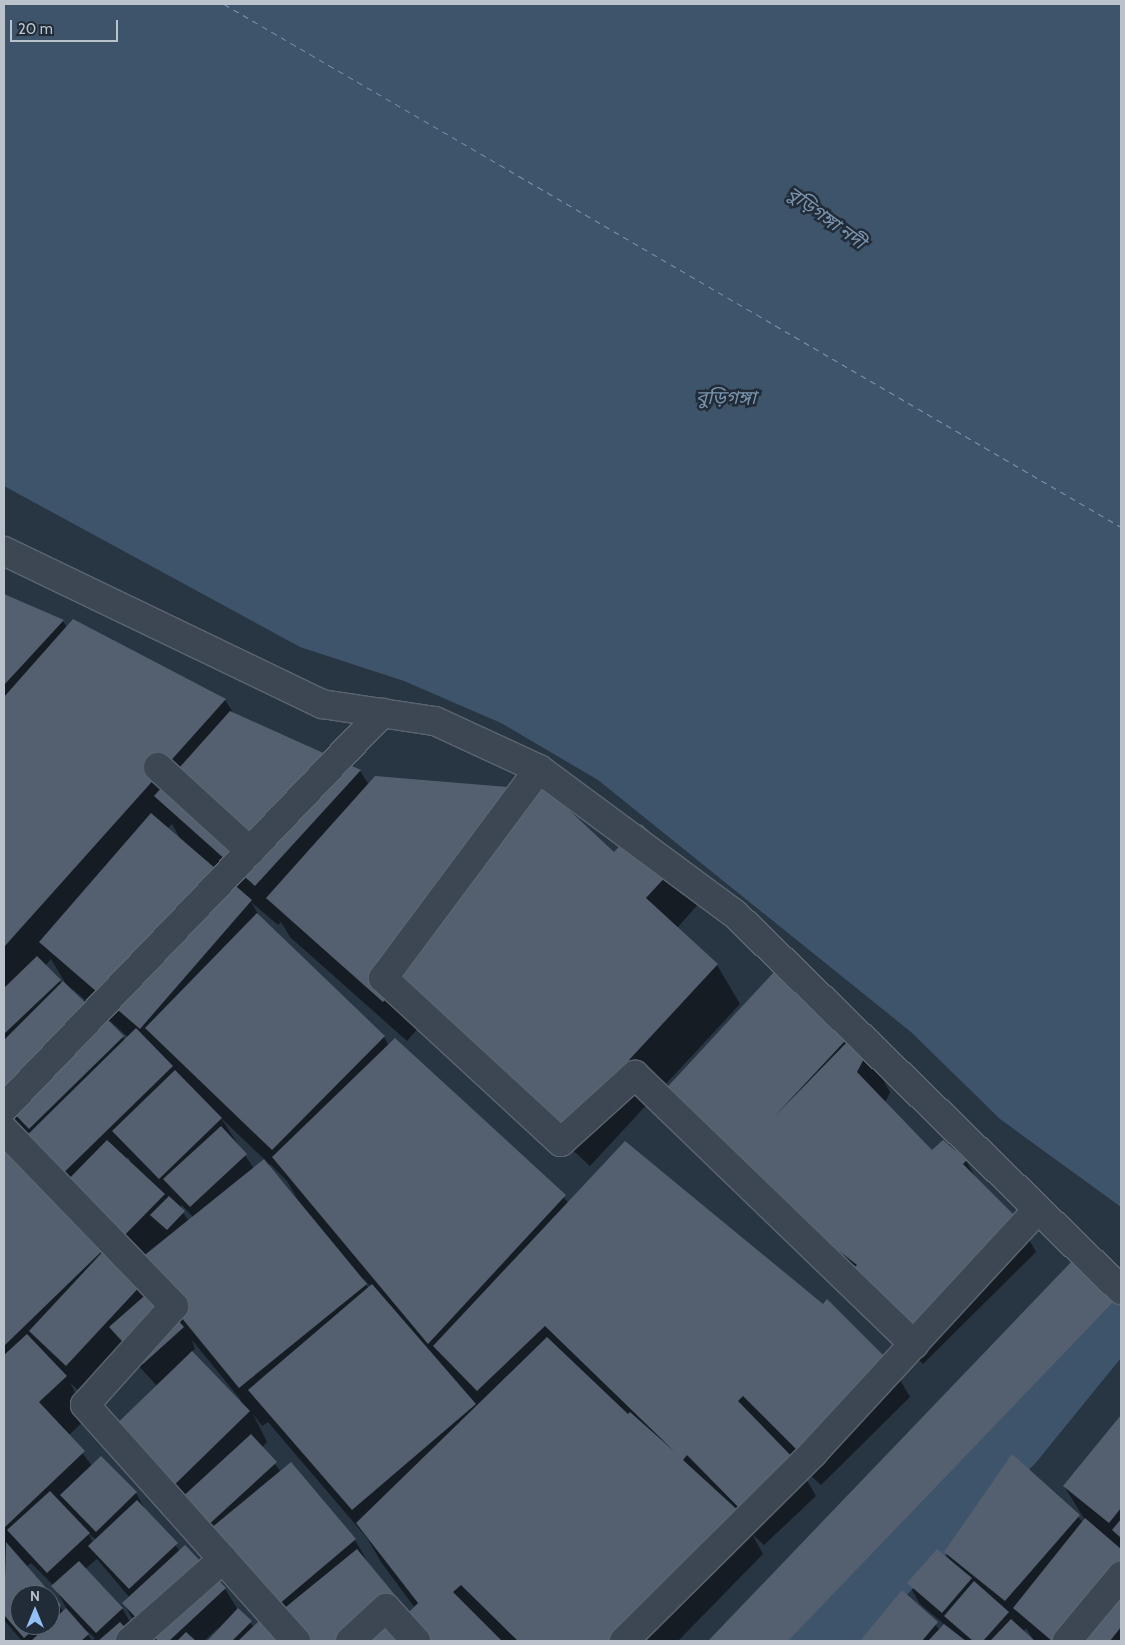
<!DOCTYPE html>
<html>
<head>
<meta charset="utf-8">
<style>
	body { margin:0 }
	#map { position:relative; width:1125px; height:1645px; overflow:hidden; background:#283543; font-family:Cabin,"Noto Sans Bengali",sans-serif }
	div>[style] { position:absolute }
	[style*='--x'] { left:calc(var(--x)*1px); top:calc(var(--y)*1px); width:calc(var(--w)*1px); rotate:calc(var(--a)*1deg) }
	.water>* { inset:0; background:#3e546b }
	.shadow>* { inset:0; background:#0007 }
	.river>* { height:64px; margin:-32px; padding:0 32px; transform-origin:32px; border-radius:32px; background:#3e546b }
	.ferry>* { height:1px; margin-top:-0.5px; transform-origin:0; background:repeating-linear-gradient(90deg,#7b94ae 0 6px,transparent 0 11px) }
	.building>* { inset:0; background:#546070 }
	.roads { filter:drop-shadow(1px 0 #5b6570) drop-shadow(-1px 0 #5b6570) drop-shadow(0 1px #5b6570) drop-shadow(0 -1px #5b6570) }
	.street>* { height:28px; margin:-14px; padding:0 14px; transform-origin:14px; border-radius:14px; background:#3c4753 }
	span { translate:-50% -50%; white-space:nowrap; text-align:center; line-height:1.15; -webkit-text-stroke:5px #212c38; paint-order:stroke }
	.water-label { font-size:19px; color:#7b94ae; font-style:italic }
	.frame { position:absolute; inset:0; border:5px solid #bac2cc; pointer-events:none }
	.north { position:absolute; left:10px; top:1585px; width:50px; height:50px; box-sizing:border-box; background:#212c38; border:1px solid #5e6873; border-radius:50%; rotate:0deg; font-size:14px; font-weight:700; line-height:20px; text-align:center; color:#bac2cc }
	.north::after { content:''; display:block; margin:auto; width:18px; height:22px; background:#94c0f6; clip-path:polygon(50% 0,100% 100%,50% 72%,0 100%) }
	.scale { position:absolute; left:10px; top:20px; width:108px; height:22px; box-sizing:border-box; border:2px solid #bac2cc; border-top:0; padding-left:6px; font-size:15px; line-height:18px; white-space:nowrap; color:#bac2cc; -webkit-text-stroke:4px #212c38; paint-order:stroke }
</style>
</head>
<body>
<div id="map">
	<div class="water">
		<i style="clip-path:polygon(4px 4px,1121px 4px,1121px 1207px,1000px 1119px,911px 1032px,598px 780px,501px 723px,404px 681px,300px 647px,4px 486px)"></i>
	</div>
	<div class="shadow">
		<i style="clip-path:polygon(evenodd,4px 596px,63px 621px,67px 628px,74px 621px,225px 700px,234px 714px,360px 771px,369px 785px,615px 854px,641px 825px,702px 900px,677px 928px,717px 965px,740px 1004px,590px 1166px,428px 1017px,407px 1041px,290px 937px,281px 922px,278px 925px,251px 902px,260px 917px,384px 1037px,389px 1046px,396px 1039px,569px 1203px,892px 1366px,910px 1397px,821px 1485px,796px 1462px,816px 1496px,764px 1545px,752px 1534px,763px 1554px,678px 1641px,208px 1641px,220px 1626px,204px 1641px,152px 1641px,136px 1625px,124px 1604px,130px 1598px,97px 1559px,85px 1569px,122px 1608px,134px 1629px,137px 1641px,22px 1641px,4px 1620px,4px 1150px,28px 1175px,18px 1125px,4px 1099px,4px 596px,172px 824px,181px 840px,167px 829px,172px 824px,4px 596px,51px 959px,64px 981px,62px 984px,45px 966px,51px 959px,4px 596px,70px 987px,101px 1013px,92px 1011px,70px 987px,4px 596px,110px 1021px,128px 1037px,125px 1040px,108px 1022px,110px 1021px,4px 596px,221px 1118px,265px 1160px,254px 1169px,221px 1118px,4px 596px,128px 1157px,133px 1166px,126px 1159px,128px 1157px,4px 596px,270px 1164px,287px 1181px,297px 1198px,268px 1165px,270px 1164px,4px 596px,182px 1205px,193px 1217px,189px 1221px,179px 1208px,182px 1205px,4px 596px,364px 1279px,371px 1287px,369px 1289px,363px 1280px,364px 1279px,4px 596px,192px 1340px,241px 1400px,240px 1402px,191px 1352px,195px 1349px,192px 1340px,4px 596px,126px 1352px,157px 1386px,104px 1438px,122px 1468px,175px 1522px,267px 1629px,254px 1627px,238px 1610px,225px 1589px,180px 1551px,147px 1513px,136px 1493px,92px 1466px,69px 1435px,89px 1416px,70px 1383px,85px 1396px,126px 1352px,4px 596px,253px 1414px,262px 1426px,268px 1422px,367px 1538px,381px 1562px,415px 1608px,409px 1613px,371px 1568px,355px 1540px,291px 1463px,281px 1472px,262px 1447px,267px 1442px,253px 1414px,4px 596px,88px 1533px,96px 1540px,93px 1542px,88px 1533px,4px 596px,31px 1563px,53px 1585px,67px 1609px,64px 1612px,26px 1567px,31px 1563px,4px 596px,20px 1595px,50px 1595px,50px 1625px,20px 1625px,20px 1595px,4px 596px,87px 1631px,95px 1638px,92px 1641px,86px 1632px,87px 1631px)"></i>
		<i style="clip-path:polygon(786px 961px,877px 1069px,890px 1092px,885px 1103px,932px 1152px,943px 1142px,966px 1161px,977px 1180px,1019px 1222px,1036px 1252px,923px 1364px,754px 1204px)"></i>
		<i style="clip-path:polygon(evenodd,1074px 1261px,1115px 1299px,1121px 1311px,1121px 1356px,1020px 1462px,1083px 1522px,1085px 1520px,1064px 1486px,1121px 1417px,1121px 1641px,1034px 1641px,1026px 1628px,1023px 1632px,1033px 1641px,862px 1641px,902px 1592px,940px 1630px,945px 1625px,920px 1604px,908px 1583px,918px 1569px,849px 1641px,710px 1641px,1074px 1261px,968px 1516px,945px 1552px,951px 1563px,936px 1550px,968px 1516px)"></i>
	</div>
	<div class="river">
		<i style="--x:817;--y:1641;--w:281;--a:-45.7"></i>
		<i style="--x:1013;--y:1440;--w:171;--a:-50.9"></i>
	</div>
	<div class="ferry">
		<i style="--x:224;--y:4;--w:1038;--a:30.24"></i>
	</div>
	<div class="building">
		<i style="clip-path:polygon(4px 594px,64px 620px,4px 685px)"></i>
		<i style="clip-path:polygon(73px 619px,226px 699px,4px 947px,4px 697px)"></i>
		<i style="clip-path:polygon(230px 711px,361px 770px,255px 886px,154px 796px)"></i>
		<i style="clip-path:polygon(375px 776px,508px 787px,522px 800px,539px 782px,614px 852px,641px 824px,681px 860px,646px 898px,718px 964px,566px 1128px,405px 979px,383px 1002px,266px 898px)"></i>
		<i style="clip-path:polygon(151px 813px,252px 900px,140px 1029px,39px 942px)"></i>
		<i style="clip-path:polygon(257px 913px,385px 1036px,272px 1150px,145px 1028px)"></i>
		<i style="clip-path:polygon(37px 956px,61px 980px,4px 1034px,4px 988px)"></i>
		<i style="clip-path:polygon(786px 959px,859px 1026px,773px 1118px,849px 1040px,868px 1051px,857px 1072px,932px 1150px,943px 1140px,967px 1160px,963px 1164px,1020px 1221px,904px 1334px,846px 1275px,857px 1265px,730px 1165px,659px 1096px)"></i>
		<i style="clip-path:polygon(63px 981px,93px 1010px,4px 1091px,4px 1040px)"></i>
		<i style="clip-path:polygon(100px 1012px,124px 1036px,29px 1129px,5px 1104px)"></i>
		<i style="clip-path:polygon(136px 1028px,173px 1066px,50px 1186px,13px 1149px)"></i>
		<i style="clip-path:polygon(395px 1038px,566px 1195px,428px 1344px,272px 1157px)"></i>
		<i style="clip-path:polygon(175px 1070px,222px 1118px,159px 1179px,112px 1131px)"></i>
		<i style="clip-path:polygon(221px 1126px,247px 1154px,190px 1207px,163px 1179px)"></i>
		<i style="clip-path:polygon(107px 1140px,165px 1194px,114px 1246px,56px 1192px)"></i>
		<i style="clip-path:polygon(625px 1141px,823px 1304px,827px 1299px,893px 1365px,802px 1455px,743px 1396px,738px 1401px,799px 1464px,746px 1515px,687px 1455px,683px 1460px,742px 1514px,617px 1641px,518px 1641px,461px 1585px,453px 1592px,502px 1641px,298px 1641px,276px 1615px,357px 1549px,409px 1612px,418px 1603px,356px 1523px,547px 1337px,628px 1414px,630px 1412px,675px 1452px,545px 1326px,477px 1391px,433px 1346px)"></i>
		<i style="clip-path:polygon(4px 1148px,103px 1250px,4px 1346px)"></i>
		<i style="clip-path:polygon(264px 1159px,367px 1284px,239px 1388px,136px 1262px)"></i>
		<i style="clip-path:polygon(169px 1196px,185px 1211px,167px 1230px,150px 1215px)"></i>
		<i style="clip-path:polygon(108px 1246px,145px 1281px,66px 1366px,29px 1331px)"></i>
		<i style="clip-path:polygon(1074px 1259px,1116px 1299px,788px 1641px,708px 1641px)"></i>
		<i style="clip-path:polygon(372px 1284px,476px 1404px,352px 1510px,248px 1390px)"></i>
		<i style="clip-path:polygon(151px 1290px,184px 1327px,143px 1364px,109px 1327px)"></i>
		<i style="clip-path:polygon(27px 1334px,67px 1376px,39px 1402px,85px 1451px,4px 1528px,4px 1355px)"></i>
		<i style="clip-path:polygon(192px 1351px,250px 1411px,162px 1497px,103px 1437px)"></i>
		<i style="clip-path:polygon(1121px 1415px,1121px 1508px,1109px 1523px,1063px 1486px)"></i>
		<i style="clip-path:polygon(251px 1434px,277px 1462px,193px 1539px,167px 1511px)"></i>
		<i style="clip-path:polygon(1012px 1454px,1080px 1515px,1005px 1601px,944px 1552px)"></i>
		<i style="clip-path:polygon(101px 1456px,137px 1492px,96px 1532px,60px 1495px)"></i>
		<i style="clip-path:polygon(291px 1462px,356px 1539px,265px 1616px,199px 1538px)"></i>
		<i style="clip-path:polygon(50px 1491px,90px 1533px,47px 1573px,7px 1530px)"></i>
		<i style="clip-path:polygon(137px 1500px,178px 1543px,129px 1589px,88px 1546px)"></i>
		<i style="clip-path:polygon(1085px 1518px,1121px 1549px,1121px 1627px,1110px 1641px,1052px 1641px,1013px 1608px)"></i>
		<i style="clip-path:polygon(1121px 1519px,1121px 1538px,1112px 1530px)"></i>
		<i style="clip-path:polygon(6px 1542px,61px 1605px,50px 1615px,50px 1595px,20px 1595px,20px 1625px,39px 1625px,24px 1638px,4px 1615px)"></i>
		<i style="clip-path:polygon(185px 1545px,226px 1588px,169px 1641px,158px 1641px,122px 1603px)"></i>
		<i style="clip-path:polygon(937px 1549px,972px 1578px,942px 1613px,907px 1583px)"></i>
		<i style="clip-path:polygon(79px 1561px,123px 1608px,96px 1633px,51px 1586px)"></i>
		<i style="clip-path:polygon(974px 1581px,1009px 1612px,983px 1641px,973px 1641px,944px 1616px)"></i>
		<i style="clip-path:polygon(902px 1590px,938px 1622px,922px 1641px,860px 1641px)"></i>
		<i style="clip-path:polygon(66px 1608px,89px 1634px,81px 1641px,31px 1641px)"></i>
		<i style="clip-path:polygon(238px 1608px,252px 1621px,232px 1641px,207px 1641px)"></i>
		<i style="clip-path:polygon(1011px 1619px,1035px 1641px,990px 1641px)"></i>
		<i style="clip-path:polygon(260px 1620px,279px 1640px,238px 1641px)"></i>
		<i style="clip-path:polygon(120px 1622px,138px 1641px,98px 1641px)"></i>
		<i style="clip-path:polygon(944px 1624px,966px 1641px,928px 1641px)"></i>
		<i style="clip-path:polygon(186px 1632px,196px 1641px,177px 1641px)"></i>
	</div>
	<div class="roads">
		<div class="street">
			<i style="--x:4;--y:551;--w:353;--a:25.7"></i>
			<i style="--x:322;--y:704;--w:114;--a:8.6"></i>
			<i style="--x:435;--y:721;--w:115;--a:24.8"></i>
			<i style="--x:539;--y:769;--w:244;--a:36.5"></i>
			<i style="--x:735;--y:914;--w:539;--a:44.25"></i>
			<i style="--x:158;--y:767;--w:125;--a:42.4"></i>
			<i style="--x:539;--y:769;--w:261;--a:126.7"></i>
			<i style="--x:383;--y:978;--w:242;--a:42.7"></i>
			<i style="--x:561;--y:1142;--w:100;--a:-42.2"></i>
			<i style="--x:635;--y:1075;--w:388;--a:44"></i>
			<i style="--x:4;--y:1108;--w:547;--a:-46.26"></i>
			<i style="--x:4;--y:1130;--w:245;--a:46"></i>
			<i style="--x:174;--y:1306;--w:133;--a:132"></i>
			<i style="--x:85;--y:1405;--w:317;--a:48.2"></i>
			<i style="--x:130;--y:1641;--w:124;--a:-41.4"></i>
			<i style="--x:350;--y:1641;--w:49;--a:-42.5"></i>
			<i style="--x:386;--y:1608;--w:45;--a:47.7"></i>
			<i style="--x:624;--y:1641;--w:267;--a:-44.8"></i>
			<i style="--x:813;--y:1453;--w:330;--a:-47.3"></i>
			<i style="--x:1067;--y:1641;--w:85;--a:-50.3"></i>
		</div>
	</div>
	<div class="water-label">
		<span style="left:826px;top:218px;rotate:36deg">বুড়িগঙ্গা নদী</span>
		<span style="left:726px;top:398px">বুড়িগঙ্গা</span>
	</div>
	<div class="frame"></div>
	<div class="north">N</div>
	<div class="scale">20 m</div>
</div>
</body>
</html>
